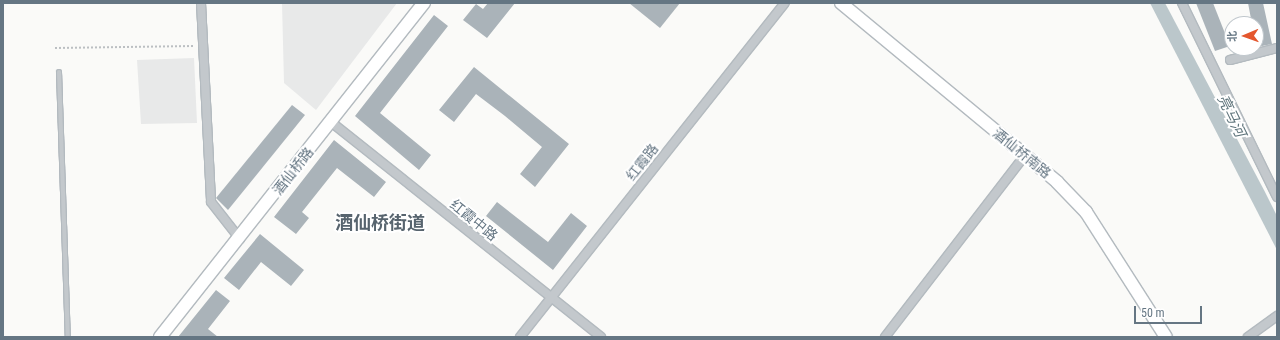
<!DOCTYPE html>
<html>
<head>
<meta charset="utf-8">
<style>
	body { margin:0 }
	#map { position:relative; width:1280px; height:340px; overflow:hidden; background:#fafaf8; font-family:"Roboto Condensed","Noto Sans SC",sans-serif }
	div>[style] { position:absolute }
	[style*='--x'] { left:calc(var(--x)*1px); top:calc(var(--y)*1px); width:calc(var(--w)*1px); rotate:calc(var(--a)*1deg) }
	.built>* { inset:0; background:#e8e9e9 }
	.water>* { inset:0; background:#bbc7cb }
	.building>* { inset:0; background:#aab3b9 }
	.path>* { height:1.5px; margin-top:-0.75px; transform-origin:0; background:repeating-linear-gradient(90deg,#bbbfc2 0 2px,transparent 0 4px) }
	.roads { filter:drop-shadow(1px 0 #b3babf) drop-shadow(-1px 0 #b3babf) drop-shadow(0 1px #b3babf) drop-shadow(0 -1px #b3babf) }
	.lane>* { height:4px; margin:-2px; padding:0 2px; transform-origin:2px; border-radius:2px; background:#c3c8cc }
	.street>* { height:8px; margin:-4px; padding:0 4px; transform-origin:4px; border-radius:4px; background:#c3c8cc }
	.secondary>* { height:12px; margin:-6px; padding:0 6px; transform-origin:6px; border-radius:6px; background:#fff }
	span { translate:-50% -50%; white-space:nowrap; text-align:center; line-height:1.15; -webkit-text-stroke:4px #fff; paint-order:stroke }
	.street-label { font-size:14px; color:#657683 }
	.water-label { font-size:15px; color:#60757c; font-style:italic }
	.district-label { font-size:18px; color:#57646e; font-weight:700 }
	.frame { position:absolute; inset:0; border:4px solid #657683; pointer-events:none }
	.north { position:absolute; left:1224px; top:16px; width:40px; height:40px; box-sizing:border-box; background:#fff; border:1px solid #c1c8cd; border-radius:50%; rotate:268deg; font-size:11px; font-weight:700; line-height:16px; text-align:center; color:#657683 }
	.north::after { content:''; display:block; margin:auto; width:14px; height:18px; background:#e4572e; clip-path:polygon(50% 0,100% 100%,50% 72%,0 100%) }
	.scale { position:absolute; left:1134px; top:306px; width:68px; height:18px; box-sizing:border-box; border:2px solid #657683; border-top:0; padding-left:5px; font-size:12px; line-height:14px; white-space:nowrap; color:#657683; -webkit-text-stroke:3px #fff; paint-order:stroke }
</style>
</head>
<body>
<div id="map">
	<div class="built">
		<i style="clip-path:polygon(282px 3px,397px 3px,316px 110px,284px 83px)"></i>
		<i style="clip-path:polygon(194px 58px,197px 123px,141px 124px,137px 60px)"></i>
	</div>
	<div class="water">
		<i style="clip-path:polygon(1150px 3px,1165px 3px,1265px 192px,1277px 216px,1277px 250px)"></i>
	</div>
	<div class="building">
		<i style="clip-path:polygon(488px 3px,515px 3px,487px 38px,463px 20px,476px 4px,483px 9px)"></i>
		<i style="clip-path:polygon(629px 3px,680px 3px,660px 28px)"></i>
		<i style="clip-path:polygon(1196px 3px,1213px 3px,1230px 46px,1215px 51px)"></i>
		<i style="clip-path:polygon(1248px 3px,1263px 3px,1272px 44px,1257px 47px,1256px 24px,1252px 24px)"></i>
		<i style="clip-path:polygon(434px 15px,448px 26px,380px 113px,431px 155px,419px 170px,355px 116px)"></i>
		<i style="clip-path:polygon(474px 67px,569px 144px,535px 187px,520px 174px,542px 147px,505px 116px,476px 94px,454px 122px,439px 110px)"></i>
		<i style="clip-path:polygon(292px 105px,305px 115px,228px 210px,216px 198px)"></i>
		<i style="clip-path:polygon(334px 140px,386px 182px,374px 197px,337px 168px,302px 212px,309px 218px,296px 234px,274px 217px)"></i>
		<i style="clip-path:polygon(497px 202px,548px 242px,571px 213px,587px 226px,553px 270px,486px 216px)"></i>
		<i style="clip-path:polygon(260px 234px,304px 270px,291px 286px,261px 262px,239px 290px,224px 278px)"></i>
		<i style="clip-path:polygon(216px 290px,230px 301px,208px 329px,218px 337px,178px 337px)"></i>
	</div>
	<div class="path">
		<i style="--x:55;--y:48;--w:139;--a:-0.8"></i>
	</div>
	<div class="roads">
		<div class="lane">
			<i style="--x:59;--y:72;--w:265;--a:88.1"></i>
		</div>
		<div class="street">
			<i style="--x:201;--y:3;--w:199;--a:87.1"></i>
			<i style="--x:211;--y:202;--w:47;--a:51.9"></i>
			<i style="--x:1182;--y:3;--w:216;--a:63.9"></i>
			<i style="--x:1230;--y:60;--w:49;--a:-14.3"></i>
			<i style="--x:331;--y:122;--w:345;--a:38.5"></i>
			<i style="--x:520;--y:337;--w:426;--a:-51.6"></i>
			<i style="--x:885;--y:337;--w:230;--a:-52.4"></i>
			<i style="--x:1248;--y:337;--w:36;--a:-36"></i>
		</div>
		<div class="secondary">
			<i style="--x:841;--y:3;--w:281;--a:39.6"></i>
			<i style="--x:1057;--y:182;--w:42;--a:46"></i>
			<i style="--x:1086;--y:212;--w:148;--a:57.4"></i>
			<i style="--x:160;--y:337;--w:426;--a:-51.7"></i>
		</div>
	</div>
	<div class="street-label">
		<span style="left:1022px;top:153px;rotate:39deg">酒仙桥南路</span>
		<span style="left:642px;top:162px;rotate:-52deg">红霞路</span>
		<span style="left:293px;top:171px;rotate:-52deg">酒仙桥路</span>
		<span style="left:474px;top:220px;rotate:39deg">红霞中路</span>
	</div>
	<div class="water-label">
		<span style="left:1231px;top:116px;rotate:64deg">亮马河</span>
	</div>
	<div class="district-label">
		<span style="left:380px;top:223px">酒仙桥街道</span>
	</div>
	<div class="frame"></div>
	<div class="north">北</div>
	<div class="scale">50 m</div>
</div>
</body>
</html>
